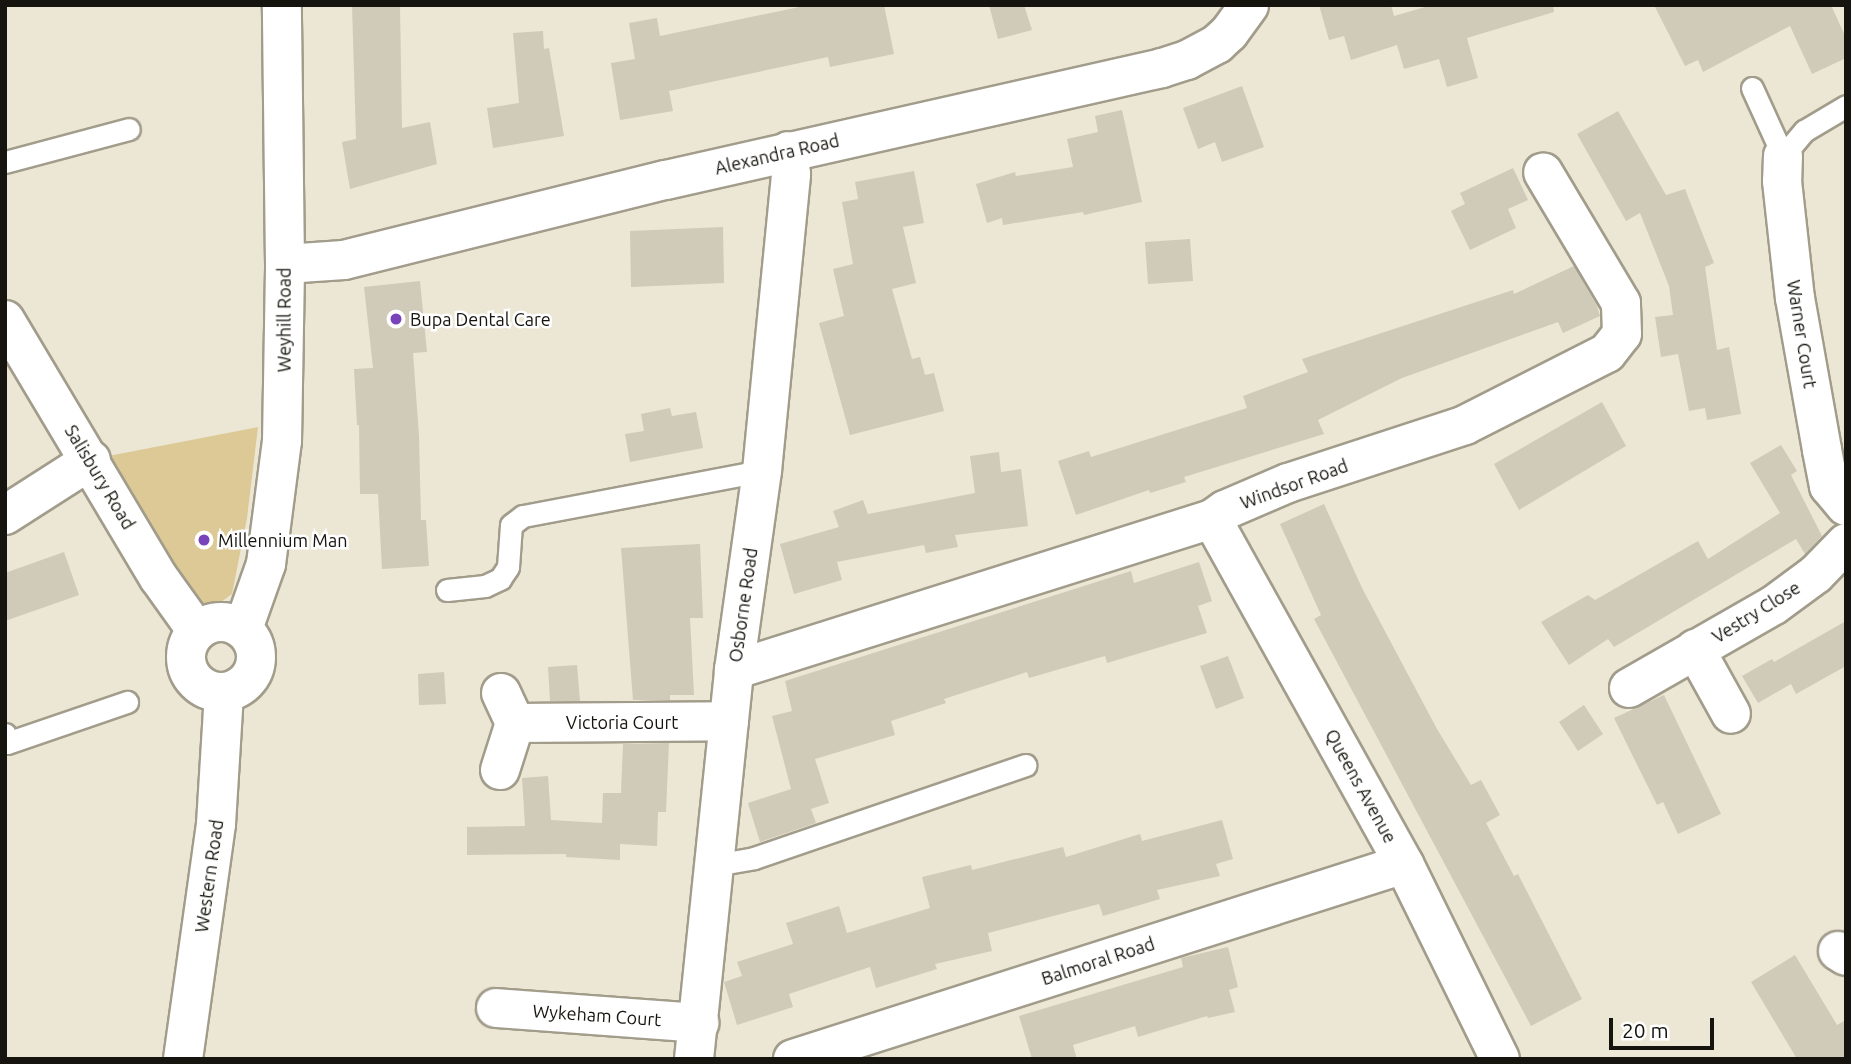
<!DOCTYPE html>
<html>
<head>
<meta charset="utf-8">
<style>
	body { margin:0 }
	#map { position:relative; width:1851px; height:1064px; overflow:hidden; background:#ece6d4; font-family:Ubuntu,sans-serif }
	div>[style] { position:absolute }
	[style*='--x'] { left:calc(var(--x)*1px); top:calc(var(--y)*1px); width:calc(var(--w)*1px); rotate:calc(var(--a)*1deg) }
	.green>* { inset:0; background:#dcc995 }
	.building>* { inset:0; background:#d0cab9 }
	.roads { filter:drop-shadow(2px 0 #a29c8b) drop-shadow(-2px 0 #a29c8b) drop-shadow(0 2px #a29c8b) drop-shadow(0 -2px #a29c8b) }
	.service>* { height:21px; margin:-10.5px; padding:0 10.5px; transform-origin:10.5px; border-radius:10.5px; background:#fff }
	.minor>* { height:38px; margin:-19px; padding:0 19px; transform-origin:19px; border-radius:19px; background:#fff }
	.tertiary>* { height:38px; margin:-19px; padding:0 19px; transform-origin:19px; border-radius:19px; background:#fff }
	.secondary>* { height:38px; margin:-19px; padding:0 19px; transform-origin:19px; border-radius:19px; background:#fff }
	.secondary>.ring { margin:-19px; padding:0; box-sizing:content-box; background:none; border:38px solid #fff; border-radius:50% }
	.dots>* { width:19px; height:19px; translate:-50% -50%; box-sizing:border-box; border:4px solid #fff; border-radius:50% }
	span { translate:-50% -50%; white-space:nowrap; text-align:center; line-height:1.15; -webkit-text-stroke:5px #fff; paint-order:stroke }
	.street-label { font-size:18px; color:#16140e }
	.poi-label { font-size:18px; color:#16140e }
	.left { translate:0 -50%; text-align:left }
	.frame { position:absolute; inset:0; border:7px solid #16140e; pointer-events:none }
	.scale { position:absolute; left:1609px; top:1018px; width:105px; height:32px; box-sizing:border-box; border:4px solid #16140e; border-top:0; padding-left:9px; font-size:21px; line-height:24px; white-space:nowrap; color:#16140e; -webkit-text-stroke:5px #fff; paint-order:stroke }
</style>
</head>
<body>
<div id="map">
	<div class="green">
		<i style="clip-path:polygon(258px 427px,247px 518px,232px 594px,206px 613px,98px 458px)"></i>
	</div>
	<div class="building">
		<i style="clip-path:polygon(352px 5px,400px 5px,402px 128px,430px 122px,437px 164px,350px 189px,342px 142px,356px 139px)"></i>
		<i style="clip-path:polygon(809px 5px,884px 5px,894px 54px,830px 67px,828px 57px,669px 91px,673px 111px,620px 120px,611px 63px,635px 59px,629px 23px,657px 18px,660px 36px)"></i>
		<i style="clip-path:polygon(989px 5px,1024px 5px,1032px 30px,998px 39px)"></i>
		<i style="clip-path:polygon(1319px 5px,1391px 5px,1394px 16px,1432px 5px,1553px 5px,1554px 12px,1467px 38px,1478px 78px,1447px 87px,1439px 59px,1404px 69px,1397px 45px,1351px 60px,1344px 36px,1329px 40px)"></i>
		<i style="clip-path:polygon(1654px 5px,1831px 5px,1846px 38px,1846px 58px,1812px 74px,1790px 26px,1703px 72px,1698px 60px,1685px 66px)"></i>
		<i style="clip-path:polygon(543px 31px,544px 49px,549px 48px,564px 136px,493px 148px,487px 108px,519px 103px,513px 33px)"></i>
		<i style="clip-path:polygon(1242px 86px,1264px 147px,1222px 162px,1215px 142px,1198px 149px,1183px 108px)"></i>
		<i style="clip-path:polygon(1122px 110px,1142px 202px,1084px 215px,1083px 212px,1003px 225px,1002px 218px,987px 223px,976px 184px,1015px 172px,1016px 176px,1073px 167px,1067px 139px,1098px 132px,1095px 116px)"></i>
		<i style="clip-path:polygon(1618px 111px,1666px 195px,1685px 189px,1714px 263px,1705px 267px,1717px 350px,1729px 347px,1741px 414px,1707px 420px,1705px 408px,1689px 411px,1678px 354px,1661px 357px,1655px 317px,1673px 315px,1669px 286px,1640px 213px,1626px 221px,1577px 134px)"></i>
		<i style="clip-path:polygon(1513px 168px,1528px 200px,1508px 209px,1516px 228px,1470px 250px,1451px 211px,1465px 204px,1460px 193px)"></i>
		<i style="clip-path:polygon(914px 171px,924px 223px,903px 227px,916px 283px,892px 289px,912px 359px,920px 357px,925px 375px,934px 373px,944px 411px,850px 435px,819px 323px,844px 316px,833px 269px,853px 264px,842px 202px,858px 199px,855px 182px)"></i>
		<i style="clip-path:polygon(723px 227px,724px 283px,631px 287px,630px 231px)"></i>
		<i style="clip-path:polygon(1190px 239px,1193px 281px,1148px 284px,1145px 242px)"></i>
		<i style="clip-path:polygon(1574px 266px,1597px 306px,1600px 316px,1563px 333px,1558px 322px,1402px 378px,1318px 420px,1324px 434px,1184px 477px,1186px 482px,1150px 493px,1149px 490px,1076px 515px,1058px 461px,1089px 451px,1091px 457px,1247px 408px,1243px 396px,1308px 372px,1302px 359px,1513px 290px,1514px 294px)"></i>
		<i style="clip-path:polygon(420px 281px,427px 352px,413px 353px,419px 436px,421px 520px,426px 520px,429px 566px,382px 569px,378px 494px,360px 494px,359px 425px,357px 425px,354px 369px,373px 368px,364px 287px)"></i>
		<i style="clip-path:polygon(1602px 402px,1626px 446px,1519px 510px,1494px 464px)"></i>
		<i style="clip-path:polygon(670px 408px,672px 416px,696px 412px,703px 448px,630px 462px,625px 434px,644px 431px,641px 414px)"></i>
		<i style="clip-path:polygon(1781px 445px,1797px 471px,1791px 475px,1822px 536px,1805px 554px,1796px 539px,1784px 546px,1614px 647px,1608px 639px,1569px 665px,1541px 622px,1588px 595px,1595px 600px,1698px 541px,1708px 559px,1780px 513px,1750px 463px)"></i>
		<i style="clip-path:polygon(999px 452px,1001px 472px,1021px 469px,1028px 526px,955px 535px,958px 547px,926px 553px,924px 545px,837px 562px,842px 580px,794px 594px,780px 544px,839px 527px,833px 511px,863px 500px,868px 514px,975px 493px,970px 456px)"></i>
		<i style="clip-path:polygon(1324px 504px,1362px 588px,1437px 729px,1471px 785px,1481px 780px,1500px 815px,1486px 823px,1514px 876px,1518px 874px,1582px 999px,1531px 1026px,1314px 619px,1321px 615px,1280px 524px)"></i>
		<i style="clip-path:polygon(700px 544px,703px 618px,690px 618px,694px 695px,670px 695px,670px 700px,633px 700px,621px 548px)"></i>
		<i style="clip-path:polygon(64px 552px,79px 595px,5px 621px,5px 573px)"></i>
		<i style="clip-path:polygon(1199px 562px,1212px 601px,1198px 606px,1207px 633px,1107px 663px,1105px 656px,1029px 678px,1027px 672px,944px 699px,946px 703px,891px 721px,895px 735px,815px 759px,829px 803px,811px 809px,816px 823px,760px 842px,748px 803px,791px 789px,772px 716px,792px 711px,785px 681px,1131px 571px,1134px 583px)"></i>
		<i style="clip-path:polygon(1846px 621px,1846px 666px,1796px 694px,1791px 684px,1758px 703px,1742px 676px,1772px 659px,1774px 662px)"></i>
		<i style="clip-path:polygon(1228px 656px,1244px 698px,1216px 709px,1200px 666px)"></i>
		<i style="clip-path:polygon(577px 665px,580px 701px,550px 701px,548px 667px)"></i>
		<i style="clip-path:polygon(444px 672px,446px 704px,419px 705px,418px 674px)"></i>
		<i style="clip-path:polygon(1664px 695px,1721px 814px,1678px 834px,1663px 802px,1657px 805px,1614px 718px)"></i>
		<i style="clip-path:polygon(1584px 705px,1603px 734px,1578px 751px,1559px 722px)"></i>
		<i style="clip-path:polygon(669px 743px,666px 812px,658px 812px,657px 846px,620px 844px,620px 860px,566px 857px,566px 854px,467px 855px,467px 827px,525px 826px,522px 778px,548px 776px,551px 820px,602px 823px,603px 793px,621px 793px,623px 744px)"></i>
		<i style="clip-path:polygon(1222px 820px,1233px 859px,1216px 864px,1220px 876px,1157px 890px,1160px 899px,1103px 916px,1099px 904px,988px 933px,992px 951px,935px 964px,937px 969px,876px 988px,870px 967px,789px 994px,793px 1007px,737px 1025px,724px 982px,742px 976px,737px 962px,793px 944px,786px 923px,839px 906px,847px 933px,930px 908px,922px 877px,971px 865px,972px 870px,1063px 847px,1066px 857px,1140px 834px,1142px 841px)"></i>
		<i style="clip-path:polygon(1228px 947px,1238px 987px,1229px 990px,1235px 1012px,1208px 1018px,1207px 1016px,1138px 1037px,1135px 1026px,1073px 1045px,1077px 1059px,1032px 1059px,1019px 1016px,1183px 967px,1181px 958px)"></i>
		<i style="clip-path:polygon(1795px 955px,1837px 1025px,1846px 1020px,1846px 1059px,1797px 1059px,1751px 982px)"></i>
	</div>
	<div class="roads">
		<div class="service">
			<i style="--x:1752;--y:88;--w:75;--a:65.5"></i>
			<i style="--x:1783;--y:156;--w:33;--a:-50"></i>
			<i style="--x:1804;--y:131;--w:49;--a:-30.8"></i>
			<i style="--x:5;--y:162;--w:128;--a:-14.9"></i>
			<i style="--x:447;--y:590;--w:38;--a:-6"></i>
			<i style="--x:485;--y:586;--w:17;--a:-25"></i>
			<i style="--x:500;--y:579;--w:14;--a:-56"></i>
			<i style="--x:508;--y:567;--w:42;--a:-85.9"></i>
			<i style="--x:511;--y:525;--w:15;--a:-37"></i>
			<i style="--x:523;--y:516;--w:243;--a:-10.7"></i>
			<i style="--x:5;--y:734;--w:9;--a:77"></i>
			<i style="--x:7;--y:743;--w:127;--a:-18.9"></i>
			<i style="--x:715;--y:865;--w:40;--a:-10"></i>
			<i style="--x:754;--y:858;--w:287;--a:-18.9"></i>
		</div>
		<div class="minor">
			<i style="--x:1783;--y:156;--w:25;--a:92"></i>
			<i style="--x:1782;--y:181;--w:118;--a:83.7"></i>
			<i style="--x:1795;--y:298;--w:154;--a:79.9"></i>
			<i style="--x:1822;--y:450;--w:37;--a:79"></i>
			<i style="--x:1829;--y:486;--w:26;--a:50"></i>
			<i style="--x:285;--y:264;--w:59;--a:-3.9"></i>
			<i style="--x:344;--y:260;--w:332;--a:-14"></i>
			<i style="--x:666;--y:180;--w:508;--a:-12.72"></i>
			<i style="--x:1162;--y:68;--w:26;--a:-18"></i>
			<i style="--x:1187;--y:60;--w:34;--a:-28"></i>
			<i style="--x:1217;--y:44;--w:16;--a:-43"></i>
			<i style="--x:1229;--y:33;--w:34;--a:-54"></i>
			<i style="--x:5;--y:515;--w:102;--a:-32.6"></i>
			<i style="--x:1212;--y:519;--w:395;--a:60.9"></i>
			<i style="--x:1404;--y:864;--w:217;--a:63.8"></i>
			<i style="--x:1695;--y:649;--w:74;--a:61"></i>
			<i style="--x:734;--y:670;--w:501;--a:-17.53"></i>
			<i style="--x:1212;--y:519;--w:16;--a:-35"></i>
			<i style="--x:1225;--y:510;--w:69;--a:-23.2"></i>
			<i style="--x:1288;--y:483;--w:186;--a:-18.1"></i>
			<i style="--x:1465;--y:425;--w:159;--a:-26.9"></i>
			<i style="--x:1607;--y:353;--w:24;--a:-52"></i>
			<i style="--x:1622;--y:334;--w:31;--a:-92"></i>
			<i style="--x:1621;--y:303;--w:152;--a:-120.8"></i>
			<i style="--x:1629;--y:688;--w:167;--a:-29.8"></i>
			<i style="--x:1774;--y:605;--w:52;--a:-36.4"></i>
			<i style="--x:1816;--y:574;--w:43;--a:-45.9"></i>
			<i style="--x:515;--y:723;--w:214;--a:-0.5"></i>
			<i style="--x:500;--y:770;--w:49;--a:-72.3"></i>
			<i style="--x:515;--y:723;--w:33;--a:-115"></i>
			<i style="--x:1838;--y:951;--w:9;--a:32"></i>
			<i style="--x:496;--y:1008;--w:204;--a:4.2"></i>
			<i style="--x:694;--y:1059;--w:391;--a:-84.1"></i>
			<i style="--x:734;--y:670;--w:201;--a:-82"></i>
			<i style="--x:762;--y:471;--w:298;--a:-84.4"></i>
			<i style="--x:791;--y:174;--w:23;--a:-97"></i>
			<i style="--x:793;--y:1059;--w:641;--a:-17.7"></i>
		</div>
		<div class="tertiary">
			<i style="--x:5;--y:320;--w:300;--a:59.2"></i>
			<i style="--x:159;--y:578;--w:65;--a:54.4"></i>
		</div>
		<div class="secondary">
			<i class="ring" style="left:186px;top:622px;width:32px;height:32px"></i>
			<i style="--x:243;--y:629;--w:69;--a:-70.5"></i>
			<i style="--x:266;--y:564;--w:124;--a:-82.6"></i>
			<i style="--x:282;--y:441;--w:177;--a:-89"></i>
			<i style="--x:285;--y:264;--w:259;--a:-90.7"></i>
			<i style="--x:183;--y:1059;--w:237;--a:-82"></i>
			<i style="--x:216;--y:824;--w:131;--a:-86.5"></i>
		</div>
	</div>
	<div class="dots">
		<i style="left:396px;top:319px;background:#7943ba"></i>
		<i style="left:204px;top:540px;background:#7943ba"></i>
	</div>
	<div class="street-label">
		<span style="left:777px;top:154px;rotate:-13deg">Alexandra Road</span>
		<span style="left:284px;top:320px;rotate:-90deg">Weyhill Road</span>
		<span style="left:1802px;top:334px;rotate:81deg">Warner Court</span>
		<span style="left:100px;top:477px;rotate:59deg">Salisbury Road</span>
		<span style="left:1294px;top:484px;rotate:-20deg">Windsor Road</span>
		<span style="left:743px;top:605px;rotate:-82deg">Osborne Road</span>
		<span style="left:1756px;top:612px;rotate:-32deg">Vestry Close</span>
		<span style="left:622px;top:722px">Victoria Court</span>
		<span style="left:1361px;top:786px;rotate:61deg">Queens Avenue</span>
		<span style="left:209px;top:876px;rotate:-82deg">Western Road</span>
		<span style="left:1098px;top:961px;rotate:-18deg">Balmoral Road</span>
		<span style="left:597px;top:1015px;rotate:4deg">Wykeham Court</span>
	</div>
	<div class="poi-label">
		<span class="left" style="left:410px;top:319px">Bupa Dental Care</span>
		<span class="left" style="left:218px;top:540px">Millennium Man</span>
	</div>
	<div class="frame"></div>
	<div class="scale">20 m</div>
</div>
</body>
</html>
